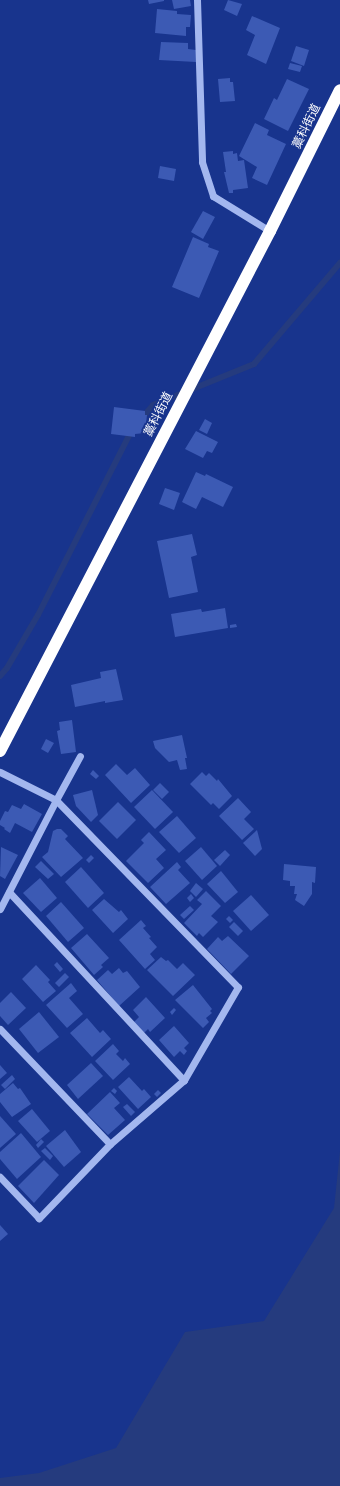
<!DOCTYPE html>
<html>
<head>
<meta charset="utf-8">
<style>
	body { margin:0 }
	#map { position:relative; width:340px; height:1486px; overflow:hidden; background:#18348d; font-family:Quicksand,"Noto Sans JP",sans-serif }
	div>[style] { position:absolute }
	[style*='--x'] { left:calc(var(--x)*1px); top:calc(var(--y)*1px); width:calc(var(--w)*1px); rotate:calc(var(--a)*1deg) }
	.water>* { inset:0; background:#253b7e }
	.stream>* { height:6px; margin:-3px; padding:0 3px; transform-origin:3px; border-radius:3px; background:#253b7e }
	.building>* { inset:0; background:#3c5ab4 }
	.minor>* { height:7px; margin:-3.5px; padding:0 3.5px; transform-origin:3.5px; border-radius:3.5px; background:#a3b7ef }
	.highway>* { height:12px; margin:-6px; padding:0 6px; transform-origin:6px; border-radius:6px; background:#fff }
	span { translate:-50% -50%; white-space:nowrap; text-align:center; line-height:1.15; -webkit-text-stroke:3.5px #18348d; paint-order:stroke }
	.street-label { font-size:12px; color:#fff }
</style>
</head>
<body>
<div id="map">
	<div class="water">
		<i style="clip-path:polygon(340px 1151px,340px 1486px,0 1486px,0 1478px,39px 1473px,116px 1448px,185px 1332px,264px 1321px,334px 1208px)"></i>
	</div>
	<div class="stream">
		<i style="--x:141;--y:419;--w:18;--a:-49"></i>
		<i style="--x:153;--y:405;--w:109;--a:-22.1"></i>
		<i style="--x:254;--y:364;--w:133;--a:-49.6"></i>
		<i style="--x:0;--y:676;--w:11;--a:-49"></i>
		<i style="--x:7;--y:668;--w:61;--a:-59.7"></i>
		<i style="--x:38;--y:615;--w:208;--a:-63.1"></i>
	</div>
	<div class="building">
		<i style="clip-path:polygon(148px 0,164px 0,164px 1px,149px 4px)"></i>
		<i style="clip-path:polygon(172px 0,190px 0,191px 6px,174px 9px)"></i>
		<i style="clip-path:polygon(228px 0,242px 4px,237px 16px,224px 10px)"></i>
		<i style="clip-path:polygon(157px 9px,177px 11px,177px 14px,191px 15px,190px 27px,186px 27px,186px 36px,155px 33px)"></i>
		<i style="clip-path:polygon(252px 16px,280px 28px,266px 64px,247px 55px,255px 35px,246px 30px)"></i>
		<i style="clip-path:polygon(161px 42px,188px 43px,188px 49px,196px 50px,196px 62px,159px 60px)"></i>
		<i style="clip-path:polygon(296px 46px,309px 50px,304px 66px,291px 61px)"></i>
		<i style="clip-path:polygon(290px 63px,302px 66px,300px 72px,288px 69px)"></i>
		<i style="clip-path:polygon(230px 78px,230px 82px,233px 82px,235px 101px,220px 102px,218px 79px)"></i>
		<i style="clip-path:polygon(287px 79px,309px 89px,288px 131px,264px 119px,274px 98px,277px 100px)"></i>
		<i style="clip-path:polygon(255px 123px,269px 130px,267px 135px,286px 144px,267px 185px,252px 178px,257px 167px,239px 156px)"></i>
		<i style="clip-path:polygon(233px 151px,233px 154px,237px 153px,238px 161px,244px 160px,248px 188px,233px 190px,233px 193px,229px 193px,224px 172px,226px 172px,223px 152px)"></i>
		<i style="clip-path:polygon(160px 166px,176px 169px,174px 181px,158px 178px)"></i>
		<i style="clip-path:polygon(203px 211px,215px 217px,203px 239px,191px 232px)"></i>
		<i style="clip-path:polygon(193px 237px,209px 244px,208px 247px,219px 251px,199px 298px,172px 287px)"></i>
		<i style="clip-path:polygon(114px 407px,145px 411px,145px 415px,147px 415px,145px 433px,135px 434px,135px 437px,111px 434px)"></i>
		<i style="clip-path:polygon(205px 419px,212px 423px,207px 434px,199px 430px)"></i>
		<i style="clip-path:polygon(196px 431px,218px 442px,212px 453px,207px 451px,203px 458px,185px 449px)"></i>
		<i style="clip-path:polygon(196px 472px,205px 476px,206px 474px,233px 487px,223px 507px,202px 497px,196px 509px,182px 502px)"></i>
		<i style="clip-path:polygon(165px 488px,180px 493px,174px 510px,159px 504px)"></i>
		<i style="clip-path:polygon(192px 534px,197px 555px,191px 557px,198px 592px,169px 598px,157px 541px)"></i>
		<i style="clip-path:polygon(225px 608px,228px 628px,175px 637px,171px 614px,201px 609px,202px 612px)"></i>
		<i style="clip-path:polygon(236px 624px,237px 627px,230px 628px,230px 625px)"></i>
		<i style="clip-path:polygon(116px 669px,123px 700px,105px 703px,105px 701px,75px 707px,71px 685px,101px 678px,100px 672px)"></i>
		<i style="clip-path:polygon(72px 720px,76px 752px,61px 754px,57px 731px,60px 730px,59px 722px)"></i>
		<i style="clip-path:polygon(182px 735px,187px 758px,185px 758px,187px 769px,180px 770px,177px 760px,169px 762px,155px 748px,153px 741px)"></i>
		<i style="clip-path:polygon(46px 739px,54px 743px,48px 753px,41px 749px)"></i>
		<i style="clip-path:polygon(116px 764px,127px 775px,135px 768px,150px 785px,131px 803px,105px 775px)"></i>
		<i style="clip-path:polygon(93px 770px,99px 776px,96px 779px,90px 774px)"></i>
		<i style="clip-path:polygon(202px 772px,206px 776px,209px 773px,217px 781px,218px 779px,232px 796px,219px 809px,213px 803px,211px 805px,190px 784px)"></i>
		<i style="clip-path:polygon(160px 783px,169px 792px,162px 799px,153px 790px)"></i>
		<i style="clip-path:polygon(92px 790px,98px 815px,91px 822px,76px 806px,73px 795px)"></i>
		<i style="clip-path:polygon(152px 790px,173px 812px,155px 829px,134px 807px)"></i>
		<i style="clip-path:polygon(238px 798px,251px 812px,244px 819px,254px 829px,242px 840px,219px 816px)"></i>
		<i style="clip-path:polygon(118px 802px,136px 820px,117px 839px,99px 821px)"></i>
		<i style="clip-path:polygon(24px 804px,42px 814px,32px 832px,15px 823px,10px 833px,4px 829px,5px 828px,0 825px,0 821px,5px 811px,8px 812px,12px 805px,21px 809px)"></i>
		<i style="clip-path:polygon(177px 816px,196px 838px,179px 853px,159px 832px)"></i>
		<i style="clip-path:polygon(57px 829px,61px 829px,68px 836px,65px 839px,83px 858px,61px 877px,42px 857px,48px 852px,53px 831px)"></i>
		<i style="clip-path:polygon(257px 830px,262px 849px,255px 856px,243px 843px)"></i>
		<i style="clip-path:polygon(149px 832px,166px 850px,156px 859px,164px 868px,148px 883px,126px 861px,144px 843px,141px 840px)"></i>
		<i style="clip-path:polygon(1px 847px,18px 855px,5px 879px,0 876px)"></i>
		<i style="clip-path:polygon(201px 847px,217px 866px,202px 880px,185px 861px)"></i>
		<i style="clip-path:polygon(225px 850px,230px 855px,220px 866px,214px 860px)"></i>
		<i style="clip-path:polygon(91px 855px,94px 858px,89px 863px,86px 860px)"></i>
		<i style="clip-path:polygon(41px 861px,54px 874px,48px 879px,35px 867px)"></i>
		<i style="clip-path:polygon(177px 862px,181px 867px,178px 870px,190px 883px,166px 904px,150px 887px)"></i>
		<i style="clip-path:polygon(284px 864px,316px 867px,315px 883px,312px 882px,312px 894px,304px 906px,295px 900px,297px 894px,294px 894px,295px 886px,290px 886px,290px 881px,283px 880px)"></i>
		<i style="clip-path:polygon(81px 867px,104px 893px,88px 908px,65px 882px)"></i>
		<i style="clip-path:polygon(221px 871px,238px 892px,225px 903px,207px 884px)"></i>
		<i style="clip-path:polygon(40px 878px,57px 898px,41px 912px,23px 893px)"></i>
		<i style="clip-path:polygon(196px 883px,203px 889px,196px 897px,190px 891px)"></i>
		<i style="clip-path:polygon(206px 891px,221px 906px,211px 916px,218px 922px,203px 937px,199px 933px,197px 936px,184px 923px,202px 904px,197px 900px)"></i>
		<i style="clip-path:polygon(191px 894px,194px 898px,190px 902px,187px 898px)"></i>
		<i style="clip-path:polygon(251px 895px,269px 915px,251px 931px,233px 911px)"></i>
		<i style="clip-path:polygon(104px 899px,119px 912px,121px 910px,128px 919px,113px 933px,92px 910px)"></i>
		<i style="clip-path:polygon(61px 902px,84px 928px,68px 942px,46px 916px)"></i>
		<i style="clip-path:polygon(190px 906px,194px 910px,184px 919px,180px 915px)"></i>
		<i style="clip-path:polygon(229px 916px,233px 920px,230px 923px,226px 919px)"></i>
		<i style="clip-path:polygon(141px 920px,146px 926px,143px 928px,151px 937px,149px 938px,157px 947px,150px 954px,155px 960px,145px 969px,119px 940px)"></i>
		<i style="clip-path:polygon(234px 922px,243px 931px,238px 936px,229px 927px)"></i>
		<i style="clip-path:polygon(87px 934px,109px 958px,101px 965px,103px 967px,94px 975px,71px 948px)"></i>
		<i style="clip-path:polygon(228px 936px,249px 956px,231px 974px,207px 949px,218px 937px,222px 941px)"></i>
		<i style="clip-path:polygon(161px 957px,166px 961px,168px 960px,177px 969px,183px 963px,195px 975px,173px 996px,147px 970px)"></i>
		<i style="clip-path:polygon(57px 962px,63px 969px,60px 972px,54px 965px)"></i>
		<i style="clip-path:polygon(36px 965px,50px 980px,48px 982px,56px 991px,43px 1002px,22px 979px)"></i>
		<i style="clip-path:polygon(119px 968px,123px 973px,127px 971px,140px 987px,119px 1006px,97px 980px,108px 970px,112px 974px)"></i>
		<i style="clip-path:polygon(65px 973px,69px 977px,59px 987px,55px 983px)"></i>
		<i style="clip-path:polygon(71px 983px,77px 991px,69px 998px,83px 1014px,67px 1028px,46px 1005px)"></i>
		<i style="clip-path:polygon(193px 985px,212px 1009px,210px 1011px,212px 1013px,206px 1018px,209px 1022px,203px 1028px,175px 1000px)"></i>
		<i style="clip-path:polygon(11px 992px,26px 1008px,8px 1025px,0 1016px,0 1003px)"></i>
		<i style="clip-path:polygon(146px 997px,165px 1018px,150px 1032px,148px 1029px,144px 1033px,134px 1022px,139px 1017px,133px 1010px)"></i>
		<i style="clip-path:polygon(174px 1008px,176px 1010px,172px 1015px,170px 1012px)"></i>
		<i style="clip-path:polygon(39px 1012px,59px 1037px,38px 1053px,19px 1029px)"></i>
		<i style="clip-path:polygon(87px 1018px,100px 1033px,103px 1030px,111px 1039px,92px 1057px,70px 1033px)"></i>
		<i style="clip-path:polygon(174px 1026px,189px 1043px,184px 1048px,187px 1051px,184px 1055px,180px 1051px,174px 1057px,159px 1040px)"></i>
		<i style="clip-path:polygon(113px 1044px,119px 1051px,116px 1054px,123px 1061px,125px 1058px,130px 1064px,113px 1080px,95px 1061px)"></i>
		<i style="clip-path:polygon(91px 1063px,103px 1076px,78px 1099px,67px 1085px)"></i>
		<i style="clip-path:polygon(0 1065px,7px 1073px,0 1079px)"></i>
		<i style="clip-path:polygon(12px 1075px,15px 1079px,5px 1089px,1px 1085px)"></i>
		<i style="clip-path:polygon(129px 1077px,142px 1091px,144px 1089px,151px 1097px,138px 1109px,118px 1087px)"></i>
		<i style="clip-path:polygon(13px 1083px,18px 1089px,20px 1088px,31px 1104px,12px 1117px,0 1102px,0 1094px)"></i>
		<i style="clip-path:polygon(114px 1088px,117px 1091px,115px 1094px,111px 1091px)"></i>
		<i style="clip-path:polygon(158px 1090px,161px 1093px,157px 1097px,154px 1094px)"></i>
		<i style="clip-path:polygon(110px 1092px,120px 1103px,114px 1108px,125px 1120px,108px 1135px,87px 1114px)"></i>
		<i style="clip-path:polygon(127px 1104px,135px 1112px,131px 1116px,123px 1107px)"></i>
		<i style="clip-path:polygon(32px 1109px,50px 1131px,37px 1142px,18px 1121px)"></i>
		<i style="clip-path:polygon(0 1116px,16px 1134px,0 1148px)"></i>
		<i style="clip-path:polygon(65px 1130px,81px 1152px,64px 1167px,46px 1146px)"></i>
		<i style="clip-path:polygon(21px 1133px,41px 1157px,17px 1179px,0 1159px,0 1152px)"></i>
		<i style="clip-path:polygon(41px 1139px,44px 1142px,38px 1148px,36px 1145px)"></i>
		<i style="clip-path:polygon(45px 1148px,53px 1156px,50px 1160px,41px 1151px)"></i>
		<i style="clip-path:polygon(44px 1160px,59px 1175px,34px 1203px,18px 1186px)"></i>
		<i style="clip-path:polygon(0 1225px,8px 1234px,0 1241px)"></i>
	</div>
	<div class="minor">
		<i style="--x:197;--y:0;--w:162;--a:88.2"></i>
		<i style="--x:202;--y:162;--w:36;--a:72"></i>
		<i style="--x:213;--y:196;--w:67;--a:31.6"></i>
		<i style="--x:0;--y:772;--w:63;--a:26.6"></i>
		<i style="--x:56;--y:800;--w:261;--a:45.8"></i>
		<i style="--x:238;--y:987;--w:108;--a:120.1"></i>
		<i style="--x:184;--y:1080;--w:98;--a:139.1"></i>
		<i style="--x:110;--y:1144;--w:103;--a:133.8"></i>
		<i style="--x:39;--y:1218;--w:57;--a:-133.6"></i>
		<i style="--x:9;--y:892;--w:257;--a:47.1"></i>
		<i style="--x:0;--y:909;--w:123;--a:-62.8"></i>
		<i style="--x:56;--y:800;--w:50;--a:-61.4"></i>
		<i style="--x:0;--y:1029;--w:159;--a:46.3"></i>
	</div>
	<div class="highway">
		<i style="--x:0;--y:751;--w:586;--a:-62.56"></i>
		<i style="--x:270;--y:231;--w:157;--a:-63.6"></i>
	</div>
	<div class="street-label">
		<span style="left:306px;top:126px;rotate:-64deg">藁科街道</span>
		<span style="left:158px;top:414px;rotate:-63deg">藁科街道</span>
	</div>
</div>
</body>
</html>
